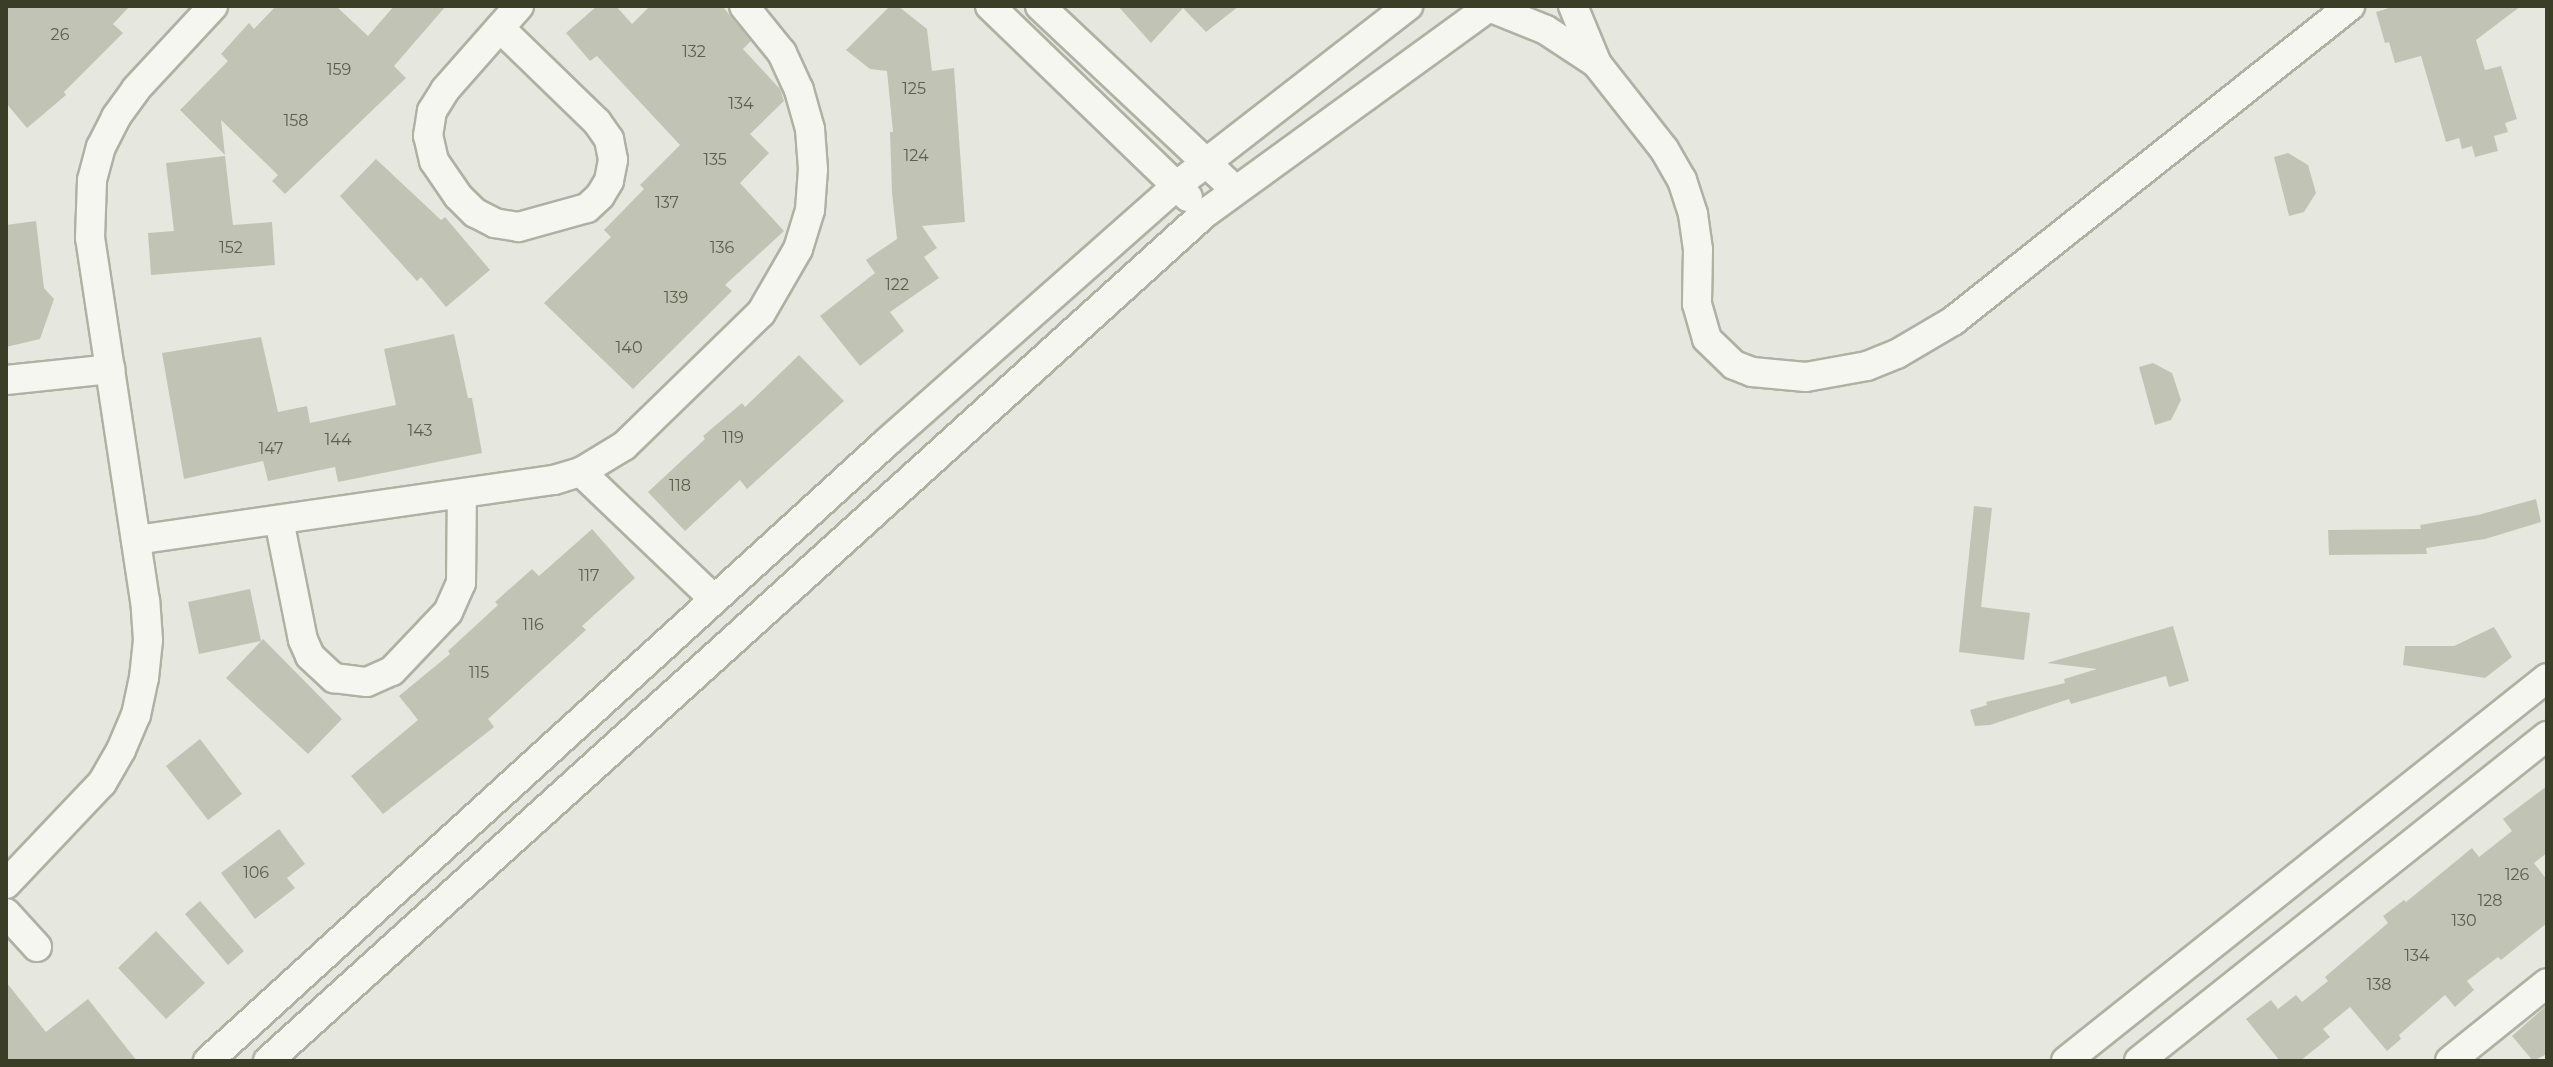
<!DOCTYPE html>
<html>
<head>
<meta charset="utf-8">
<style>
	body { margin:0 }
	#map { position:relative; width:2553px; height:1067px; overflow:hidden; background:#e6e7de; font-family:Montserrat,sans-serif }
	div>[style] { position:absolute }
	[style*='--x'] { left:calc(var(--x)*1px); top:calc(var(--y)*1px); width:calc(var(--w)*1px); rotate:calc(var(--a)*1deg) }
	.building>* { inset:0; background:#c1c4b5 }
	.roads { filter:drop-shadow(2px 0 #afb1a3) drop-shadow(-2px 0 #afb1a3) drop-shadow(0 2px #afb1a3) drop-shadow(0 -2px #afb1a3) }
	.minor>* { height:28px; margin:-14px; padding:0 14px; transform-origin:14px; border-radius:14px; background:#f5f6f0 }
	span { translate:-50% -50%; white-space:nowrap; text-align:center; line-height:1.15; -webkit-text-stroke:7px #f4f5ed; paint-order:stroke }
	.number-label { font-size:16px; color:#5c604a }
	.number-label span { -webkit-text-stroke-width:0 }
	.frame { position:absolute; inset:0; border:8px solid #3a3e27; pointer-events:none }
</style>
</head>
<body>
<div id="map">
	<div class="building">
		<i style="clip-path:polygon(6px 6px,130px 6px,113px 24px,123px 33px,64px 92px,66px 95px,27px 128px,6px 103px)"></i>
		<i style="clip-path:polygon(276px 6px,336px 6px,368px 36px,394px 6px,446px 6px,394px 66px,406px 78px,285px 194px,272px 181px,278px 175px,221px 120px,225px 155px,180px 110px,228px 61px,221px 54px,249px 23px,254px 29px)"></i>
		<i style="clip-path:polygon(597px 6px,616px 6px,632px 24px,650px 6px,722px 6px,751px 41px,743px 49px,780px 89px,784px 101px,750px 134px,769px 153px,740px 183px,784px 231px,725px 285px,732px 291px,633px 389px,544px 303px,611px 237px,604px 230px,644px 189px,640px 185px,680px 145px,597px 56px,590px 61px,566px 33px)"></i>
		<i style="clip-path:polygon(890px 6px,898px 6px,927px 29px,932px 71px,954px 68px,965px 222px,922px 226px,937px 248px,924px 257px,939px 278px,890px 312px,904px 331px,860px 366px,820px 316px,875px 273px,866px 260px,897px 239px,892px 193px,890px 132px,893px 132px,887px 71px,870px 69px,846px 50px)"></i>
		<i style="clip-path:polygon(1118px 6px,1239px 6px,1206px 32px,1183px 8px,1151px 43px)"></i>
		<i style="clip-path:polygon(2395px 6px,2521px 6px,2476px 40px,2485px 70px,2501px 66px,2517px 119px,2505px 123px,2508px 132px,2494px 136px,2498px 151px,2475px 157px,2472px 146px,2462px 149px,2459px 138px,2446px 142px,2421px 56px,2395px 63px,2389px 42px,2385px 43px,2376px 12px)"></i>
		<i style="clip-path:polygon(2288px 153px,2308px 165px,2316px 193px,2304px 212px,2289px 216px,2274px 157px)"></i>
		<i style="clip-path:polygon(225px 156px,233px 225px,272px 222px,275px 265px,151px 275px,148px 233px,174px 231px,166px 163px)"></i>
		<i style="clip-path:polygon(376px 159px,441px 220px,445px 217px,490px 270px,446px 307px,421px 277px,417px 281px,340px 196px)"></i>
		<i style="clip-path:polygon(36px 221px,44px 288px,54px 299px,40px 339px,6px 347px,6px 225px)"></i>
		<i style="clip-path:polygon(454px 334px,468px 398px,472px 398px,482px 453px,338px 482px,335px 467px,268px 481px,263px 461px,184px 479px,162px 353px,261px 337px,278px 412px,307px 406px,310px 423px,396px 405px,384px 349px)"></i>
		<i style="clip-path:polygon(799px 355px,844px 401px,747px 489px,740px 480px,685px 531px,648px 492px,705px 439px,703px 436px,742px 403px,745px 407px)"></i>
		<i style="clip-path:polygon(2153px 363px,2172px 373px,2181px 400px,2171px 420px,2155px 425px,2139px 367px)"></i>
		<i style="clip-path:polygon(2536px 499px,2541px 522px,2485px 539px,2426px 548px,2427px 554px,2329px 555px,2328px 530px,2421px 529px,2420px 525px,2478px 515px)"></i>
		<i style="clip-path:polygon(1974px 506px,1992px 508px,1981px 607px,2030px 613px,2024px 660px,1959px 652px)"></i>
		<i style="clip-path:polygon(592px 529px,635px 578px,582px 626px,586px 630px,488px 719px,494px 727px,383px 814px,351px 776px,418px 720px,399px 696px,450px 654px,448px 651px,498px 605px,495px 602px,532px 569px,539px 576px)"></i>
		<i style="clip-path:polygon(250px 589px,261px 641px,199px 654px,188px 602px)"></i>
		<i style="clip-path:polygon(2173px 626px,2189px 681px,2169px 687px,2166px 676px,2071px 704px,2069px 699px,1990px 725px,1975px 726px,1970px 710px,1987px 705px,1986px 702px,2065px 683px,2064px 679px,2097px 669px,2047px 663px)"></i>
		<i style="clip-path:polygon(2494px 627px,2512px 657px,2485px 678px,2403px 665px,2405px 646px,2454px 646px)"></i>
		<i style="clip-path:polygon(263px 639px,342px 719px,308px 754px,226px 678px)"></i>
		<i style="clip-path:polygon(200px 739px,242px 794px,208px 820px,166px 766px)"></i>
		<i style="clip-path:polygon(2547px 786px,2547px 853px,2534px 863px,2547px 880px,2547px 923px,2501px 960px,2498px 957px,2467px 981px,2474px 990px,2455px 1007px,2445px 995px,2399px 1035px,2401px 1039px,2387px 1051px,2350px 1007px,2323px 1029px,2330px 1037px,2300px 1061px,2280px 1061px,2246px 1019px,2271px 1000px,2278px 1009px,2296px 995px,2302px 1002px,2328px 981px,2325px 977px,2388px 923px,2383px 916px,2404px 900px,2406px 902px,2472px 848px,2479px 857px,2512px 831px,2503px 819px)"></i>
		<i style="clip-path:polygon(279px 829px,305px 864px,287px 878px,295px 888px,255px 919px,221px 873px)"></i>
		<i style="clip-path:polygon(200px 901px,244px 951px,228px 965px,185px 914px)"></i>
		<i style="clip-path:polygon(156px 931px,205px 983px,166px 1019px,118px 968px)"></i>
		<i style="clip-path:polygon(6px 982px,46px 1032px,88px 999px,137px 1061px,6px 1061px)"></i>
		<i style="clip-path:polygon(2547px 1005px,2547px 1054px,2533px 1061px,2512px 1036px)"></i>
	</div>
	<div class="roads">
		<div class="minor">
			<i style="--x:990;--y:6;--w:275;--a:44"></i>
			<i style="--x:1040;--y:6;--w:267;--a:43.3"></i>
			<i style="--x:1573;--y:6;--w:63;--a:67.5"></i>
			<i style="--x:1597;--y:64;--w:108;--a:51.8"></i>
			<i style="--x:1664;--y:149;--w:36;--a:60"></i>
			<i style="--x:1682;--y:180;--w:36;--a:72"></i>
			<i style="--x:1693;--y:214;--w:36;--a:82"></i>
			<i style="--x:1698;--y:250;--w:54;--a:91.1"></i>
			<i style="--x:1697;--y:304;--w:36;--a:74"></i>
			<i style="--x:1707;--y:339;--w:37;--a:44"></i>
			<i style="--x:1734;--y:365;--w:19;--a:21"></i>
			<i style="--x:1752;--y:372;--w:54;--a:5.3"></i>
			<i style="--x:1806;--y:377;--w:62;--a:-10.2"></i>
			<i style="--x:1867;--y:366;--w:32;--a:-22"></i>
			<i style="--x:1897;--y:354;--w:65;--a:-30.5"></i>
			<i style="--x:1953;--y:321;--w:507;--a:-38.43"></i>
			<i style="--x:1489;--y:7;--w:61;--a:22"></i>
			<i style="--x:1546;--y:30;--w:60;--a:33.4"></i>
			<i style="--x:500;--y:28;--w:135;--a:44.1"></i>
			<i style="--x:597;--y:122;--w:21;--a:55"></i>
			<i style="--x:609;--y:139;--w:21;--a:79"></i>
			<i style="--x:613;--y:160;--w:21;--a:101"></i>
			<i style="--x:609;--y:181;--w:17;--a:121"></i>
			<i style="--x:600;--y:196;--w:18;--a:137"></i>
			<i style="--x:587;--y:208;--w:71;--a:164.4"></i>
			<i style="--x:519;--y:227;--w:24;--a:-171"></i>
			<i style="--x:495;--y:223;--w:22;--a:-153"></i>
			<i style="--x:475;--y:213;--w:24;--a:-135"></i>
			<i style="--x:458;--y:196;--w:42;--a:-124.4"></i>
			<i style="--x:434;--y:161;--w:26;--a:-103"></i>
			<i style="--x:428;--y:136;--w:25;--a:-81"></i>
			<i style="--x:432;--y:111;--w:25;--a:-58"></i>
			<i style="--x:445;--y:90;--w:112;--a:-48.6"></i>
			<i style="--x:6;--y:380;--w:105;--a:-6"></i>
			<i style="--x:581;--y:472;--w:184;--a:43.7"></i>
			<i style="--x:279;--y:520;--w:122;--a:78.7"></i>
			<i style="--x:303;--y:640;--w:17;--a:66"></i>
			<i style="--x:310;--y:656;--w:33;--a:43"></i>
			<i style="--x:334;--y:678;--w:33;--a:7"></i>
			<i style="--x:367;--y:682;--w:27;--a:-24"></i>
			<i style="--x:392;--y:671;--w:81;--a:-46.5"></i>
			<i style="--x:448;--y:612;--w:32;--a:-66"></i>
			<i style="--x:461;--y:583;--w:89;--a:-89.4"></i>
			<i style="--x:136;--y:540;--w:422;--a:-8.2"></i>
			<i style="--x:554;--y:480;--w:28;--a:-17"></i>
			<i style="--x:581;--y:472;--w:50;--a:-31.2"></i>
			<i style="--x:624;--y:446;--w:191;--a:-44.2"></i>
			<i style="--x:761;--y:313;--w:74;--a:-60"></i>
			<i style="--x:798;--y:249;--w:41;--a:-72.9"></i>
			<i style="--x:810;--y:210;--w:41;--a:-85.8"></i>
			<i style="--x:813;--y:169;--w:40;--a:-94.3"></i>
			<i style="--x:810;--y:129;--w:41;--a:-105.8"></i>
			<i style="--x:799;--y:90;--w:41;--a:-114.7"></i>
			<i style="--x:782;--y:53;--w:60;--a:-129"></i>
			<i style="--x:6;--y:884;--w:139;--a:-46.5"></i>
			<i style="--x:102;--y:783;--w:38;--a:-60"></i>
			<i style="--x:121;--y:750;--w:38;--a:-67"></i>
			<i style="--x:136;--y:715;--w:38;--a:-78"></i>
			<i style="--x:144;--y:678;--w:38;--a:-84"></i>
			<i style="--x:148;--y:640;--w:39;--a:-94"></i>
			<i style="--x:145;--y:601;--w:367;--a:-98.6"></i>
			<i style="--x:90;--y:238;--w:58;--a:-88"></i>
			<i style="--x:92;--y:180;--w:34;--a:-75"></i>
			<i style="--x:101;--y:147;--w:34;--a:-63"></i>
			<i style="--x:116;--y:117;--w:34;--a:-54"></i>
			<i style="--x:136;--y:89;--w:113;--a:-47.1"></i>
			<i style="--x:6;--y:913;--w:46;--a:47.6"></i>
			<i style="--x:208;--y:1061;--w:919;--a:-42.35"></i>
			<i style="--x:887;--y:442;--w:386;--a:-41.5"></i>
			<i style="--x:1176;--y:186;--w:294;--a:-37.8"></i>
			<i style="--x:268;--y:1061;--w:1262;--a:-42.14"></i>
			<i style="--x:1204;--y:214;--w:354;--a:-36"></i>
			<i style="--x:2066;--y:1061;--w:615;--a:-38.53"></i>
			<i style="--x:2139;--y:1061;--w:522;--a:-38.54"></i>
			<i style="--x:2450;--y:1061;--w:124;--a:-38.8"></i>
		</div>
	</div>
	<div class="number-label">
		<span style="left:60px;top:35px">26</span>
		<span style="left:694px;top:52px">132</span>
		<span style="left:339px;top:70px">159</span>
		<span style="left:914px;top:89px">125</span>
		<span style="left:741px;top:104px">134</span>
		<span style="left:296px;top:121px">158</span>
		<span style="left:916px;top:156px">124</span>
		<span style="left:715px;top:160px">135</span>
		<span style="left:667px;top:203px">137</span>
		<span style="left:231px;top:248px">152</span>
		<span style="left:722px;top:248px">136</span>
		<span style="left:897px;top:285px">122</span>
		<span style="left:676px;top:298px">139</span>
		<span style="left:629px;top:348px">140</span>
		<span style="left:420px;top:431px">143</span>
		<span style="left:733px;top:438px">119</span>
		<span style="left:338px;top:440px">144</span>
		<span style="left:271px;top:449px">147</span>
		<span style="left:680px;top:486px">118</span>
		<span style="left:589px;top:576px">117</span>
		<span style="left:533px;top:625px">116</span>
		<span style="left:479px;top:673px">115</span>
		<span style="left:256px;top:873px">106</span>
		<span style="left:2517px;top:875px">126</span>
		<span style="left:2490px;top:901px">128</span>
		<span style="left:2464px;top:921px">130</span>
		<span style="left:2417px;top:956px">134</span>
		<span style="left:2379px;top:985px">138</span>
	</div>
	<div class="frame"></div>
</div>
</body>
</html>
